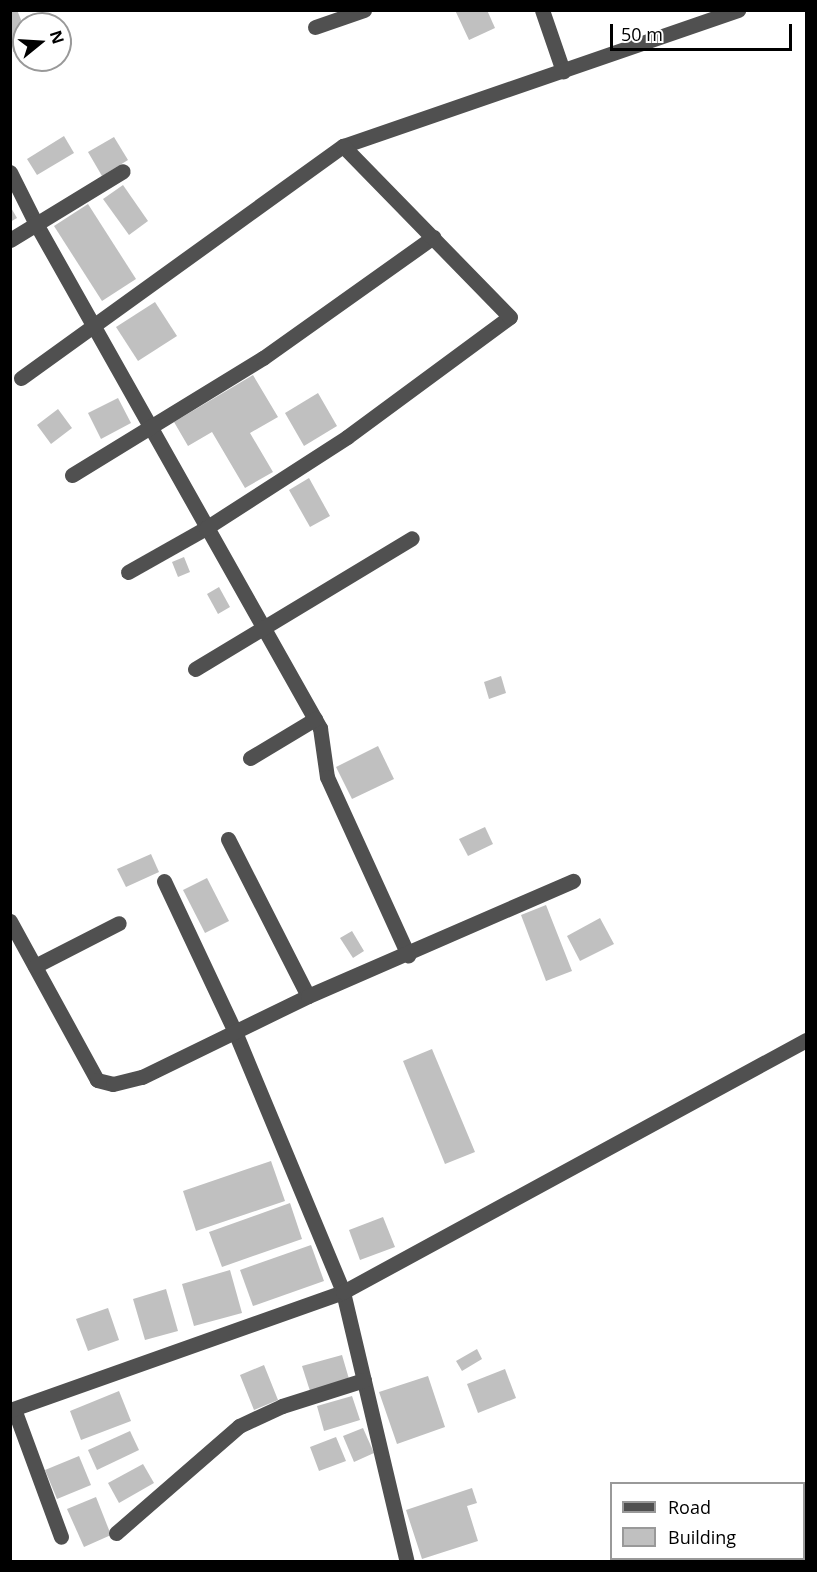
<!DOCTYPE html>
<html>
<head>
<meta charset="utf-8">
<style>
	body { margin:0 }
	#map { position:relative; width:817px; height:1572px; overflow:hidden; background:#fff; font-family:"Open Sans",sans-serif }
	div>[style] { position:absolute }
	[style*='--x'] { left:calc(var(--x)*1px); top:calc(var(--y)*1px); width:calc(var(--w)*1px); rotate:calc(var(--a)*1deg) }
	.building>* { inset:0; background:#c0c0c0 }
	.minor>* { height:15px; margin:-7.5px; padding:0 7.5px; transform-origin:7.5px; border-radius:7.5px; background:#505050 }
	span { translate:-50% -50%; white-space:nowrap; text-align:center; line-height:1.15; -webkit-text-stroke:4.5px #fff; paint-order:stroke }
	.frame { position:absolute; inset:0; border:12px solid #000; pointer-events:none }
	.legend { position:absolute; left:610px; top:1482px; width:195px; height:78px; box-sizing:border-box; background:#fff; border:2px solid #999; margin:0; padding:8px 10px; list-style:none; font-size:18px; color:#000 }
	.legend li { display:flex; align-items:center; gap:12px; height:30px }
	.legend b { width:30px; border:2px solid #999 }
	.north { position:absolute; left:12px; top:12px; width:60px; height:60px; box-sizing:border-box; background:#fff; border:2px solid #999; border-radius:50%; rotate:72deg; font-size:16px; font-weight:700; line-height:24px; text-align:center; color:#000 }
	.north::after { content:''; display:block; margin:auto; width:21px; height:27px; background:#000; clip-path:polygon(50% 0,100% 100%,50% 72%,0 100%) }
	.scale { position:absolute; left:610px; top:24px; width:182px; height:27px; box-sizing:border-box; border:3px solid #000; border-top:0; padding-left:8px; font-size:18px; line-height:21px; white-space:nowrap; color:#000; -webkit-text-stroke:4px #fff; paint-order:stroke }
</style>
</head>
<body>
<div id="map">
	<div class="building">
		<i style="clip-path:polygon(10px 10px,17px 10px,24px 27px,24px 47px,13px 52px)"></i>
		<i style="clip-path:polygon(455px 10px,487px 10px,495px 28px,469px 40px)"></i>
		<i style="clip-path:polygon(64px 136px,74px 153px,37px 175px,27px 159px)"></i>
		<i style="clip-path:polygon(114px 137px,128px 160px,102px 176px,88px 152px)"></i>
		<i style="clip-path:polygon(123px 185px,148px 221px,129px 235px,103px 199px)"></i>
		<i style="clip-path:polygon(88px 204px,136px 279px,102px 301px,54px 226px)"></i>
		<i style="clip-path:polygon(10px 206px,17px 218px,10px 222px)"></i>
		<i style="clip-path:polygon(155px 302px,177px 336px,138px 361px,116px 327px)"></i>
		<i style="clip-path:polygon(253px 375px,278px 417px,250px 433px,273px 472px,245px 488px,212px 432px,188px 446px,174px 422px)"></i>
		<i style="clip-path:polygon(318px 393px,337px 426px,304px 446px,285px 413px)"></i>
		<i style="clip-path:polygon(118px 398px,131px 423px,101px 439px,88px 413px)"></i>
		<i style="clip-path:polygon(58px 409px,72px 428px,51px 444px,37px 425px)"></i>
		<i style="clip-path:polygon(309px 478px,330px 516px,310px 527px,289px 490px)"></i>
		<i style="clip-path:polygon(184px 557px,190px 572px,178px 577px,172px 562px)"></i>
		<i style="clip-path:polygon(219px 587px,230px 607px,218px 614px,207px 594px)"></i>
		<i style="clip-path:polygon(501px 676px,506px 693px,489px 699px,484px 682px)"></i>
		<i style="clip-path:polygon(378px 746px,394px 779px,352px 799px,336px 767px)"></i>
		<i style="clip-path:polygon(485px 827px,493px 844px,468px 856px,459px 839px)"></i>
		<i style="clip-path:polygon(151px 854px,159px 872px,126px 887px,117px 869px)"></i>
		<i style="clip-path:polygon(207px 878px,229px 921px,205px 933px,183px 890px)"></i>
		<i style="clip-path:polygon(546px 905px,572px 971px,546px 981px,521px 915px)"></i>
		<i style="clip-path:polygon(600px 918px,614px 944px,580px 961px,567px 936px)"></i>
		<i style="clip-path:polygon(352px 931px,364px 951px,353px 958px,340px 938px)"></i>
		<i style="clip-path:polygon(432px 1049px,475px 1152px,445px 1164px,403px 1061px)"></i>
		<i style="clip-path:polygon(271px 1161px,285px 1201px,196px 1231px,183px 1191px)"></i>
		<i style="clip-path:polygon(290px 1203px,302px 1239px,222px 1267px,209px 1232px)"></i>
		<i style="clip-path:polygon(383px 1217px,395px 1247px,360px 1260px,349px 1230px)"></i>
		<i style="clip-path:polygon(311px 1245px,324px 1281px,253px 1306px,240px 1270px)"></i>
		<i style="clip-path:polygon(230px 1270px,242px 1313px,194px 1326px,182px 1284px)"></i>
		<i style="clip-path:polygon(166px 1289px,178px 1331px,145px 1340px,133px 1299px)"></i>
		<i style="clip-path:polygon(108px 1308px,119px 1340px,88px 1351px,76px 1319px)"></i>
		<i style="clip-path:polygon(477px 1349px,482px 1359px,462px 1371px,456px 1361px)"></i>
		<i style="clip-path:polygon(342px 1355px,349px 1379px,310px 1391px,302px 1366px)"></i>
		<i style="clip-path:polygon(264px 1365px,278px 1400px,254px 1410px,240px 1375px)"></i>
		<i style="clip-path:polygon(505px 1369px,516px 1398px,478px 1413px,467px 1384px)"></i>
		<i style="clip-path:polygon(428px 1376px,445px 1427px,397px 1444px,379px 1392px)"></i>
		<i style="clip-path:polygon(119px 1391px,131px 1421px,81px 1440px,70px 1411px)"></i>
		<i style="clip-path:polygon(352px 1396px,360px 1420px,324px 1431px,317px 1406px)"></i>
		<i style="clip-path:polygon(363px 1428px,374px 1453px,354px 1462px,343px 1436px)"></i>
		<i style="clip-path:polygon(130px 1431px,139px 1450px,97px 1470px,88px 1450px)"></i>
		<i style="clip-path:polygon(336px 1437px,346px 1461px,319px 1471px,310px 1447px)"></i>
		<i style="clip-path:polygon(79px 1456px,91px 1485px,57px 1499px,45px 1470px)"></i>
		<i style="clip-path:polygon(143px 1464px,154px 1483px,119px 1503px,108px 1483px)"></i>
		<i style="clip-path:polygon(472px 1488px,477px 1503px,467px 1506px,478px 1541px,422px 1559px,406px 1510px)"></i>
		<i style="clip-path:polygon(96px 1497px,111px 1535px,84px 1547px,67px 1509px)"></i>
	</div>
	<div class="minor">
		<i style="--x:542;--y:10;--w:65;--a:71"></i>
		<i style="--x:315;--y:27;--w:52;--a:-19.1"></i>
		<i style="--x:10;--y:172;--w:56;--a:63.4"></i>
		<i style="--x:35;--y:222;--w:581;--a:60.61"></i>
		<i style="--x:320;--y:728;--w:49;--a:81.9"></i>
		<i style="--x:327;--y:777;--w:196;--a:65.5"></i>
		<i style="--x:10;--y:240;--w:132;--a:-31.4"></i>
		<i style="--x:21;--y:378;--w:397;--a:-35.8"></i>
		<i style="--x:343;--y:146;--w:418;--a:-19"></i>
		<i style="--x:72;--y:475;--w:224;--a:-31.5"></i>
		<i style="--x:263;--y:358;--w:209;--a:-35.4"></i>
		<i style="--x:128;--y:572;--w:90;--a:-29.4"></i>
		<i style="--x:206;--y:528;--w:168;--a:-32.8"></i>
		<i style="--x:347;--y:437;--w:202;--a:-36.4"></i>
		<i style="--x:510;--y:317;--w:239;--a:-134.3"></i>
		<i style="--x:195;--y:669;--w:253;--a:-31.1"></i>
		<i style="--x:250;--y:758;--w:76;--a:-31"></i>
		<i style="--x:228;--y:839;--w:176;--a:63"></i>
		<i style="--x:164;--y:881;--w:167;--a:64.8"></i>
		<i style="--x:235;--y:1032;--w:282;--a:67.4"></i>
		<i style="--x:343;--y:1292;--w:277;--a:76.7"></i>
		<i style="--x:10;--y:921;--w:181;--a:61.3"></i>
		<i style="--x:97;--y:1080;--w:16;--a:14"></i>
		<i style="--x:113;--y:1084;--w:30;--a:-14"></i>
		<i style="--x:142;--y:1077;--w:185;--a:-26"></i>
		<i style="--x:308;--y:996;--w:289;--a:-23.5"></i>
		<i style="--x:35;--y:966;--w:94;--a:-27.1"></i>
		<i style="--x:14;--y:1409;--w:136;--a:69.8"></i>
		<i style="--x:10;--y:1410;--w:353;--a:-19.5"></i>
		<i style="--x:343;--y:1292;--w:527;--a:-28.56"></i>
		<i style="--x:116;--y:1533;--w:163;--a:-41"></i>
		<i style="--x:239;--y:1426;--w:47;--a:-24.9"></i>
		<i style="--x:282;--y:1406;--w:86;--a:-17.6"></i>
	</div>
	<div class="frame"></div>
	<ul class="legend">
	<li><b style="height:8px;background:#505050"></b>Road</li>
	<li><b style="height:16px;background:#c0c0c0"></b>Building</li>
	</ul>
	<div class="north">N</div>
	<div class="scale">50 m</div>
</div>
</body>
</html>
